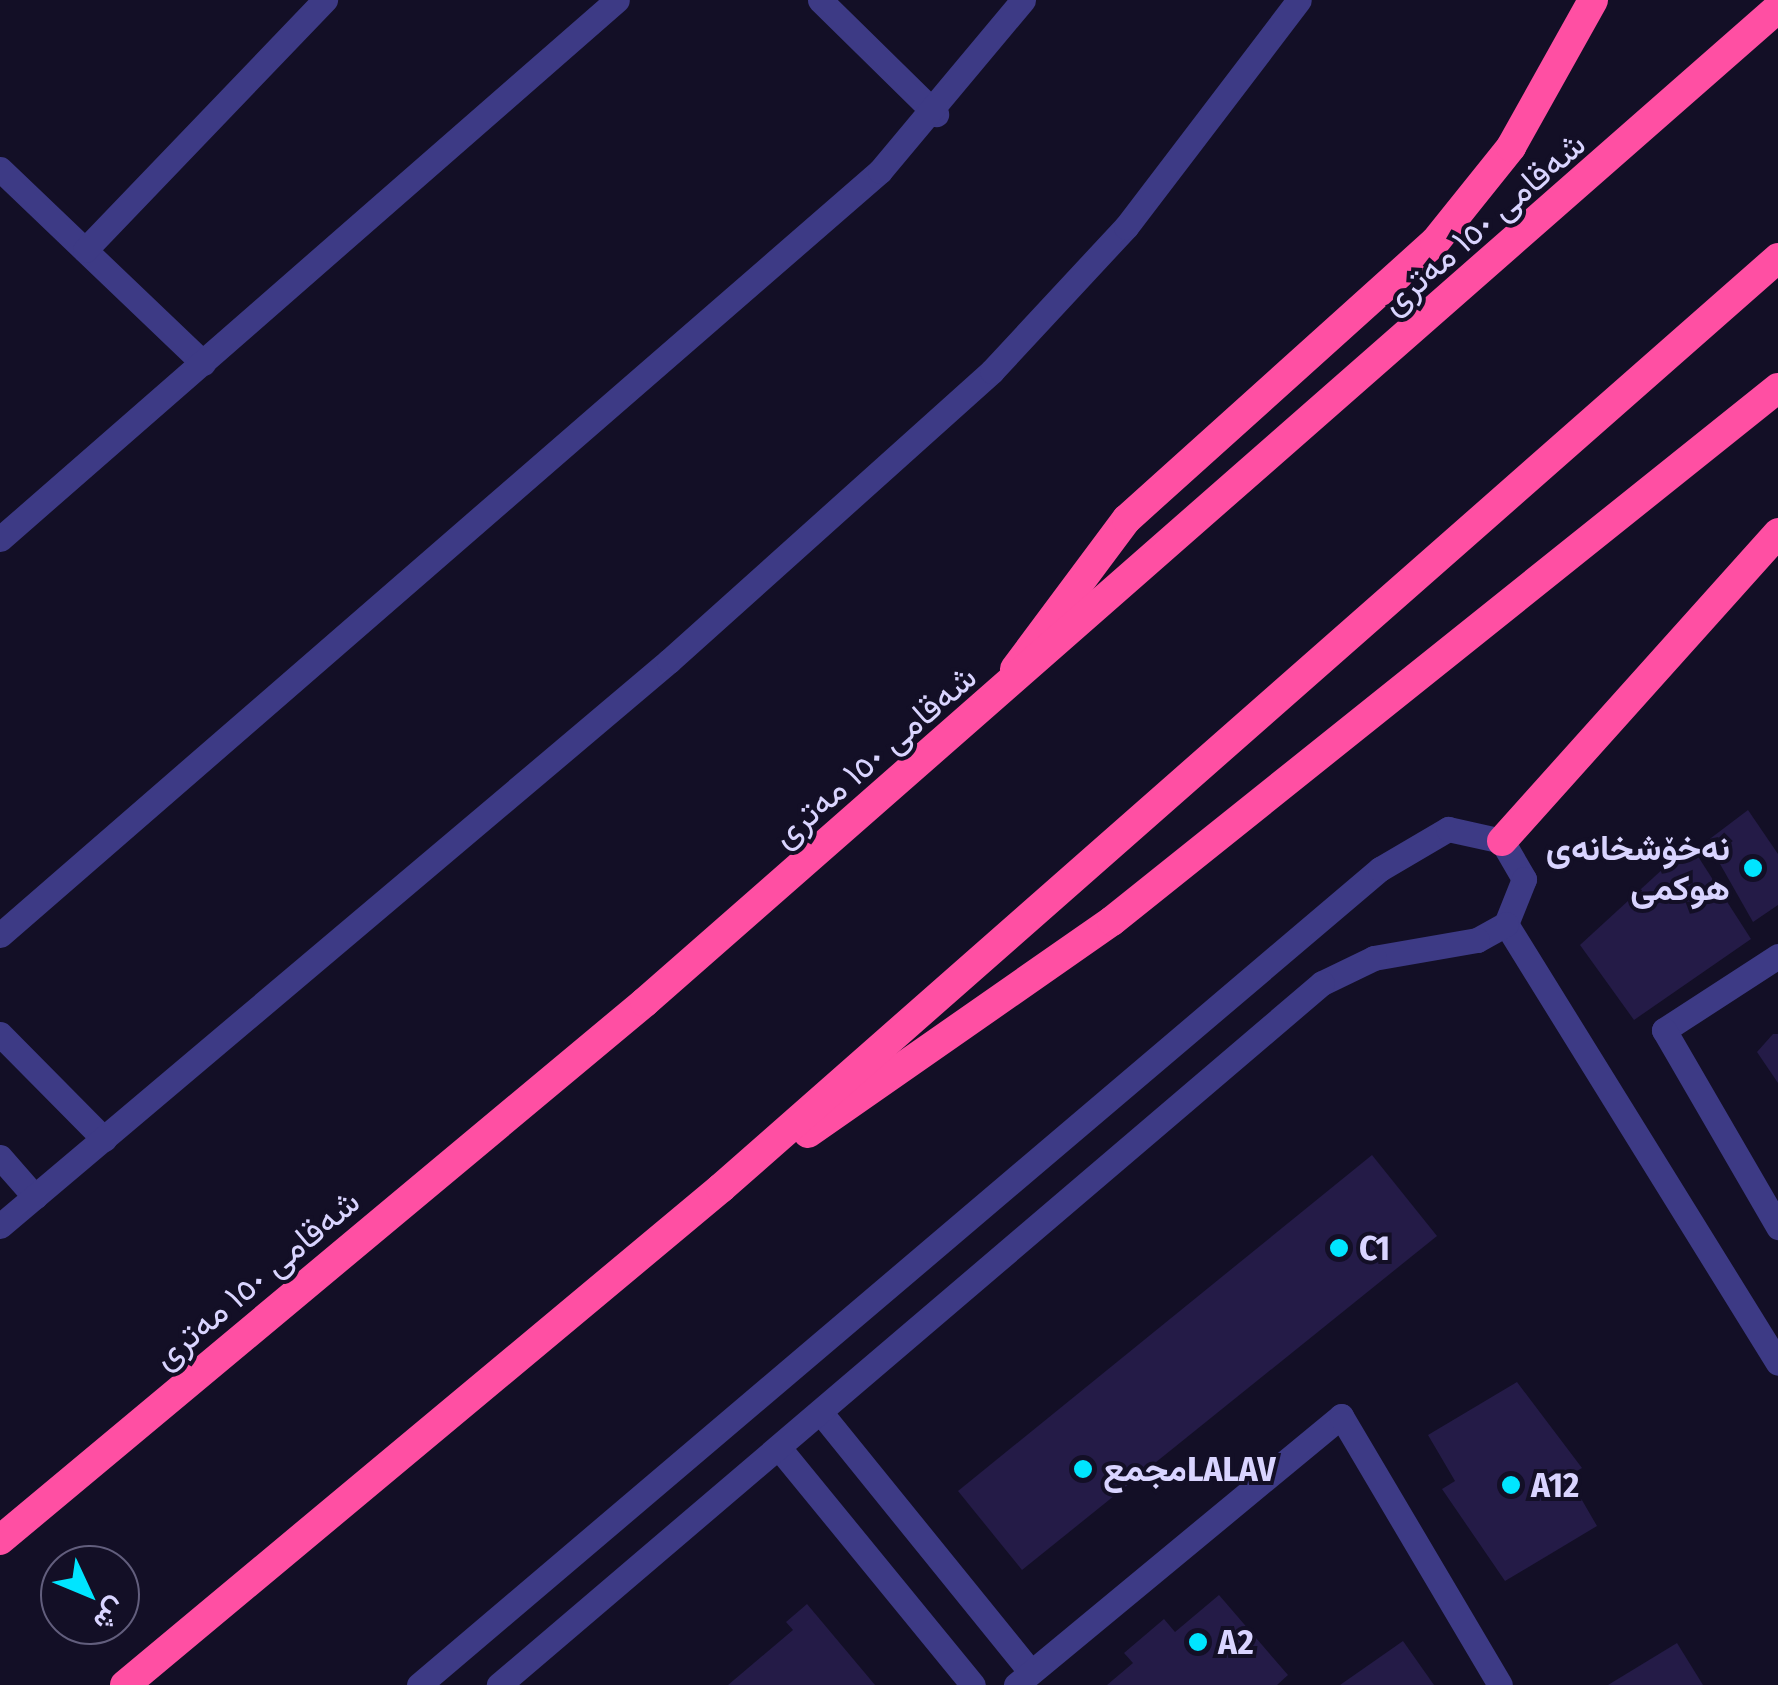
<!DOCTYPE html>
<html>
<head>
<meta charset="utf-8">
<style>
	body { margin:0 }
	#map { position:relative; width:1778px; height:1685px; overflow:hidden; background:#130f26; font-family:"Fira Sans Condensed",Vazirmatn,sans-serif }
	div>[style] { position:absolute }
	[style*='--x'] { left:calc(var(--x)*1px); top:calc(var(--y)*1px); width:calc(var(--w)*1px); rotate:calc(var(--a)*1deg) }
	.building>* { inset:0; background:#241b47 }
	.minor>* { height:25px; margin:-12.5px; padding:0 12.5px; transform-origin:12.5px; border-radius:12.5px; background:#3d3a85 }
	.highway>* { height:30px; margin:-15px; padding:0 15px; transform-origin:15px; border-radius:15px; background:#ff4fa3 }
	.dots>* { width:28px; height:28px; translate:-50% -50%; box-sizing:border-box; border:5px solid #130f26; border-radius:50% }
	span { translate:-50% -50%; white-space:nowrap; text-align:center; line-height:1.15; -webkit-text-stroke:8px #130f26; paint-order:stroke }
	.street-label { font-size:35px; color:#d9d4ff }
	.poi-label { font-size:35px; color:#d9d4ff; font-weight:700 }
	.right { translate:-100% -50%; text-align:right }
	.left { translate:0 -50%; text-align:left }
	.north { position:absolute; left:40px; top:1545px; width:100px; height:100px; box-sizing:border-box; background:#130f26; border:2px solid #625e7d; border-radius:50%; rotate:134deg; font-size:28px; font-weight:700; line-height:40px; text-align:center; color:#d9d4ff }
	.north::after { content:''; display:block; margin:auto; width:35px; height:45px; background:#00e5ff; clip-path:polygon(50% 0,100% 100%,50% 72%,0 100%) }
</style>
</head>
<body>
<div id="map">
	<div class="building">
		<i style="clip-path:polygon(1748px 810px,1778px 854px,1778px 905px,1753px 922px,1707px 841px)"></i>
		<i style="clip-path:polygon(1690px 844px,1751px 939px,1634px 1020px,1580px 945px)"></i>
		<i style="clip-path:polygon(1773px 1034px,1778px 1034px,1778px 1083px,1757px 1052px)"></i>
		<i style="clip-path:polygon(1372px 1155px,1437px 1236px,1022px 1570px,958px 1491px)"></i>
		<i style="clip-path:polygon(1517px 1382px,1582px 1468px,1568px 1476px,1597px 1526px,1505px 1581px,1442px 1489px,1455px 1481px,1428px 1435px)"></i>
		<i style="clip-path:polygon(1219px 1595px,1288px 1675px,1277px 1685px,1107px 1685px,1133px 1663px,1124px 1653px,1164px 1619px,1175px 1632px)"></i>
		<i style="clip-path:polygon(807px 1604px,875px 1685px,728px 1685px,793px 1630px,786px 1622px)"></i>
		<i style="clip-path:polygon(1403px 1641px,1434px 1685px,1340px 1685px)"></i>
		<i style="clip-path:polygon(1677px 1643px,1703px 1685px,1608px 1685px)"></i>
	</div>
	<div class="minor">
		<i style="--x:820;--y:0;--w:163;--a:44.5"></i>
		<i style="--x:0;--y:169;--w:281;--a:43.7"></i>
		<i style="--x:85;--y:250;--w:347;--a:-46.2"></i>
		<i style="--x:0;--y:539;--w:819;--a:-41.14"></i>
		<i style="--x:1506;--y:924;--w:516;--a:58.22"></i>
		<i style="--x:0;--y:935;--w:1165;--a:-40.96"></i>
		<i style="--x:880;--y:171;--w:223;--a:-50.1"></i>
		<i style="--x:1778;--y:956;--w:136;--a:147"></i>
		<i style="--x:1664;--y:1030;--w:228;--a:59.9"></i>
		<i style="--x:0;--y:1034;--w:148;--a:45.3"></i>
		<i style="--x:0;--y:1157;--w:53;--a:48.8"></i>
		<i style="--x:0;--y:1226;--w:876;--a:-40.18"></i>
		<i style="--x:669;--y:661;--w:434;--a:-41.9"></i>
		<i style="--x:992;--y:371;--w:197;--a:-47.1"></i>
		<i style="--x:1126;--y:227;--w:285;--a:-52.7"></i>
		<i style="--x:821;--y:1413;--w:333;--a:51"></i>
		<i style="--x:779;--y:1448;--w:306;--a:50.7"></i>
		<i style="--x:419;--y:1685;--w:1261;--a:-40.34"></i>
		<i style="--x:1380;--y:869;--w:79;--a:-30.5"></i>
		<i style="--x:1448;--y:829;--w:55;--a:12.5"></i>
		<i style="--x:1502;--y:841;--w:44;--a:59.9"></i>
		<i style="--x:1524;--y:879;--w:48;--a:111.8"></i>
		<i style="--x:1506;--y:924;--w:33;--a:151"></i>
		<i style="--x:1477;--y:940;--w:105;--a:170.1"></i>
		<i style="--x:1374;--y:958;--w:58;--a:154.3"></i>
		<i style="--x:1322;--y:983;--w:1082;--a:139.54"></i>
		<i style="--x:1016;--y:1685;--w:422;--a:-39.6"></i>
		<i style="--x:1341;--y:1416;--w:312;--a:59.4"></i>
	</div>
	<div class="highway">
		<i style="--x:1015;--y:669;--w:187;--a:-53.3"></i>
		<i style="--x:1127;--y:519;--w:414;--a:-42"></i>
		<i style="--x:1435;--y:242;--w:122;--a:-51.3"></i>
		<i style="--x:1511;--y:147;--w:168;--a:-60.8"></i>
		<i style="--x:1502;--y:841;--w:414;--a:-48.1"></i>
		<i style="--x:808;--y:1133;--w:371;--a:-34.9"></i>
		<i style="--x:1112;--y:921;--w:853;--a:-38.67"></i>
		<i style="--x:0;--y:1540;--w:840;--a:-39.83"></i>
		<i style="--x:645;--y:1002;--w:1507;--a:-41.26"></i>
		<i style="--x:125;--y:1685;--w:776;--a:-39.82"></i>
		<i style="--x:721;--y:1188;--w:1408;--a:-41.34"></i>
	</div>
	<div class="dots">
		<i style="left:1753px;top:868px;background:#00e5ff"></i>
		<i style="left:1339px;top:1248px;background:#00e5ff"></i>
		<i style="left:1083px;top:1469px;background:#00e5ff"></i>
		<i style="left:1511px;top:1485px;background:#00e5ff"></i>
		<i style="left:1198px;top:1642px;background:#00e5ff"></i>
	</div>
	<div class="street-label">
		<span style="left:1483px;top:223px;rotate:-41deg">شەقامی ١٥٠ مەتری</span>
		<span style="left:874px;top:756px;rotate:-41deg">شەقامی ١٥٠ مەتری</span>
		<span style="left:256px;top:1279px;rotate:-40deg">شەقامی ١٥٠ مەتری</span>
	</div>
	<div class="poi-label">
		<span class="right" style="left:1730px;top:868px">نه‌خۆشخانه‌ی<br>هوكمی</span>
		<span class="left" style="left:1359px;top:1248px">C1</span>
		<span class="left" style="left:1103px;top:1469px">مجمعLALAV</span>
		<span class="left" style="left:1531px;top:1485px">A12</span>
		<span class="left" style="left:1218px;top:1642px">A2</span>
	</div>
	<div class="north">ش</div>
</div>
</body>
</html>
